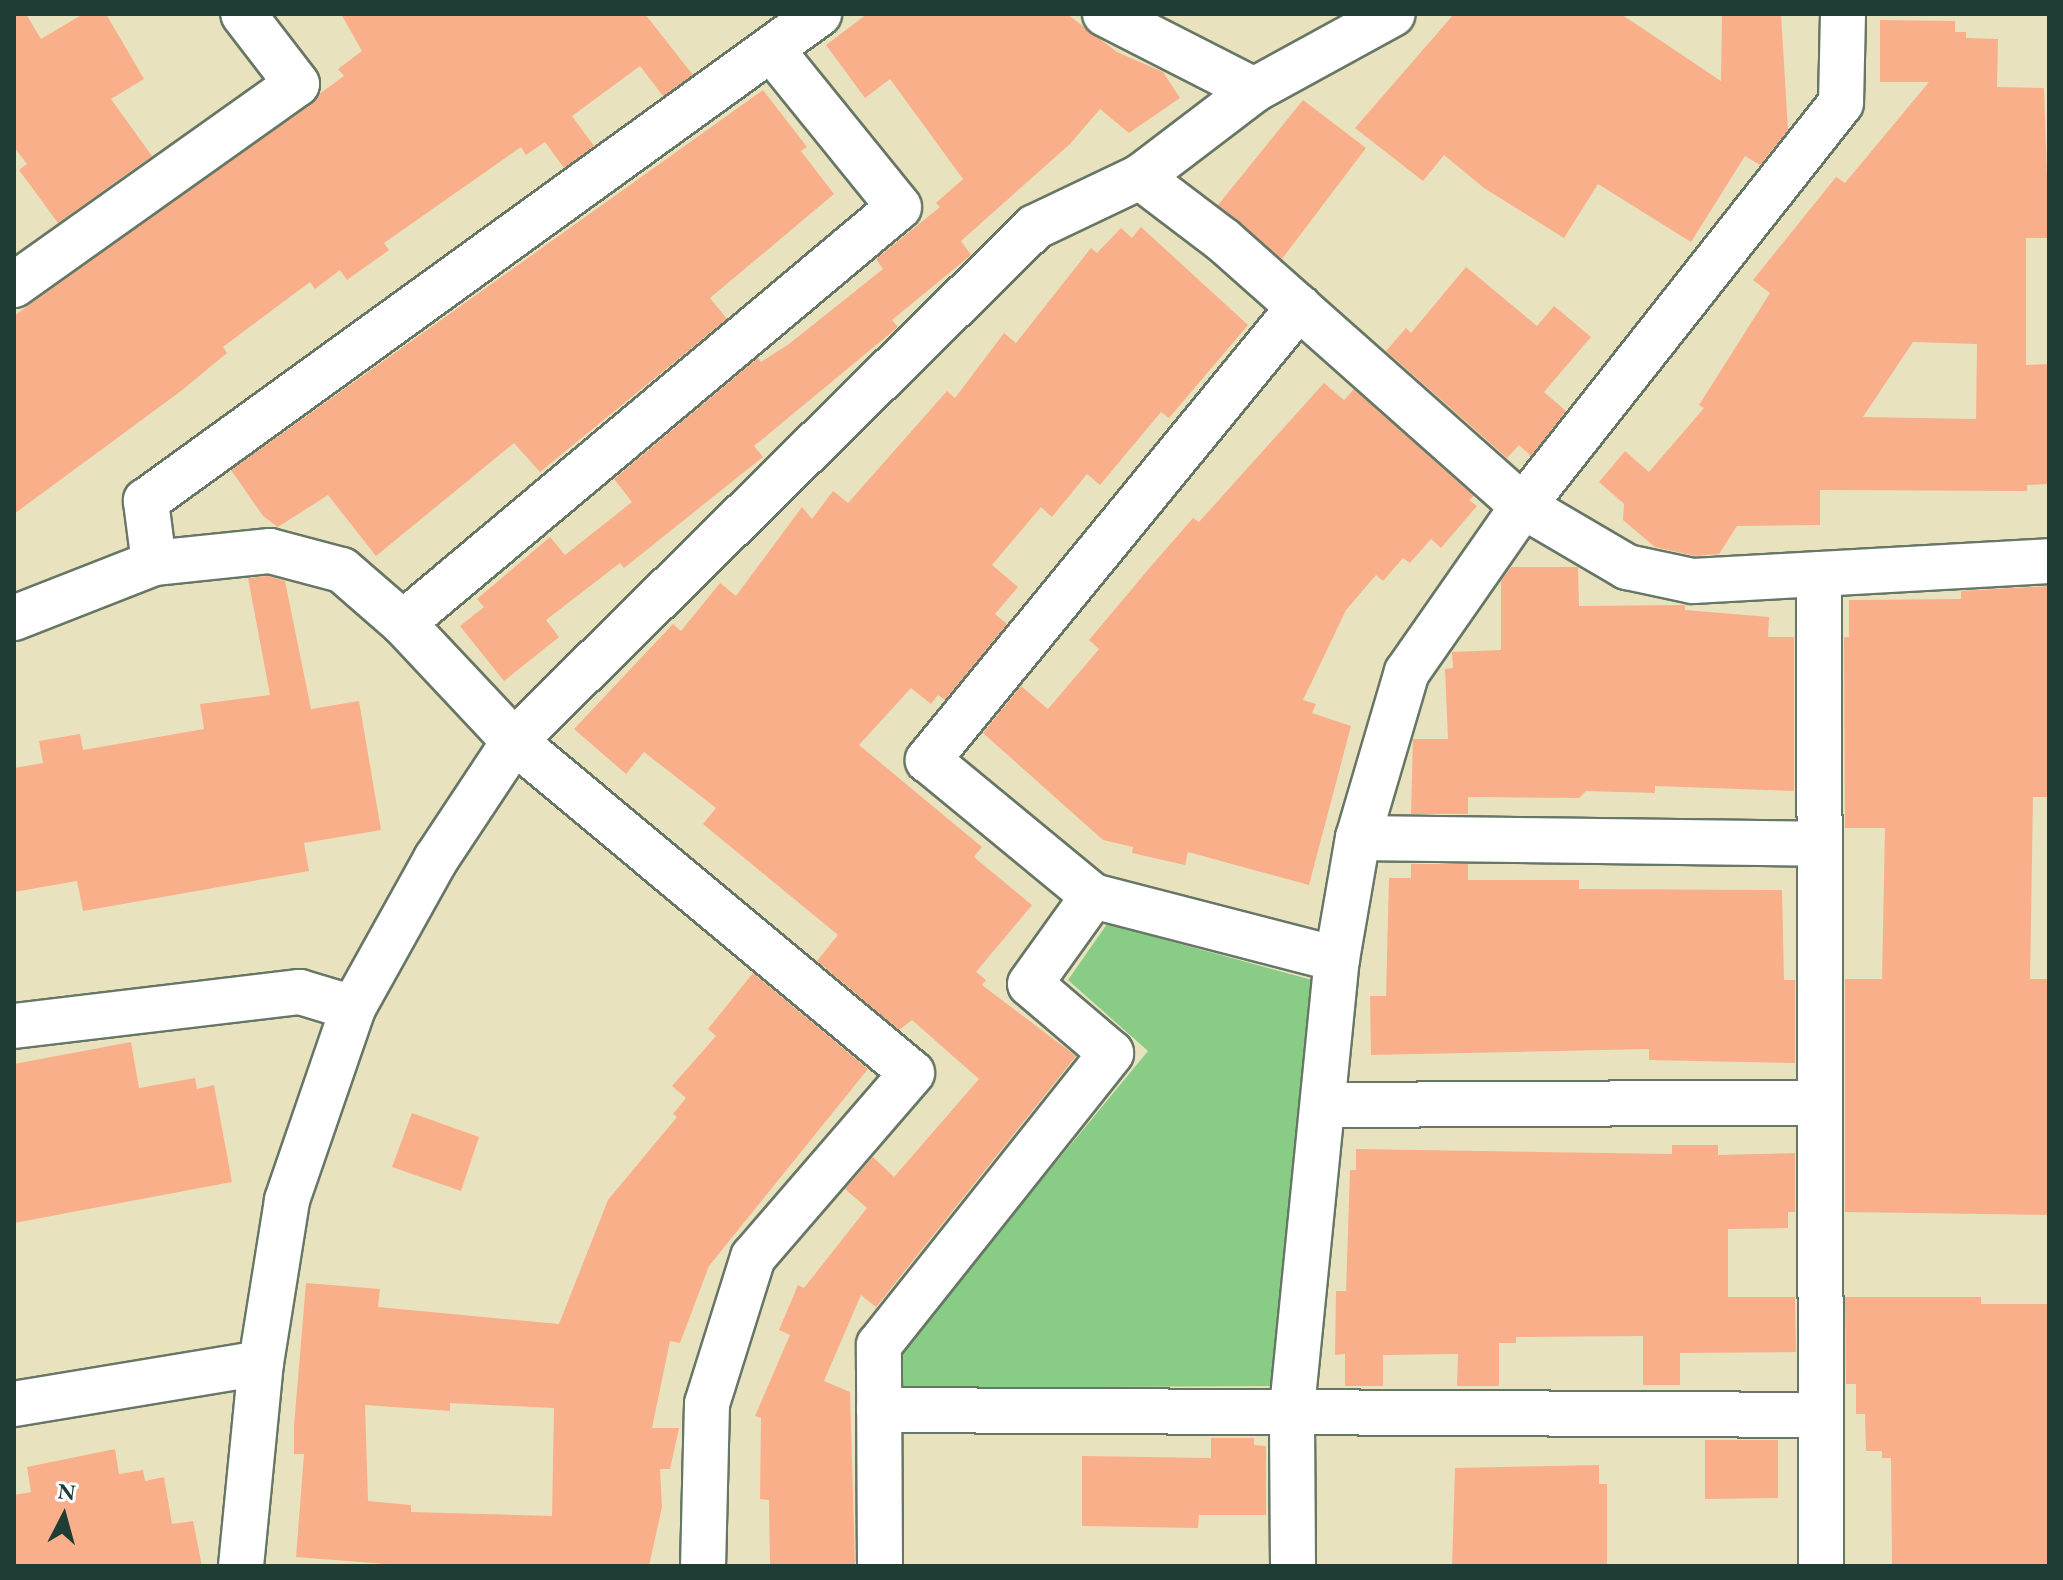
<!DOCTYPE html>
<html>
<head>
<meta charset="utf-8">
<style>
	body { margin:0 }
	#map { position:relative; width:2063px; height:1580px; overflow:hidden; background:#e9e2bf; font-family:"EB Garamond",serif }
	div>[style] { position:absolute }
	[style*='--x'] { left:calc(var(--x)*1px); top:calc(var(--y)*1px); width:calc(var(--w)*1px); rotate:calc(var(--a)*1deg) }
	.green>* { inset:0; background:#89cc86 }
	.building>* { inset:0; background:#faaf8b }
	.roads { filter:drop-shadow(2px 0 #667765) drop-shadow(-2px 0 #667765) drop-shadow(0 2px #667765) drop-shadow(0 -2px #667765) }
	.minor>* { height:44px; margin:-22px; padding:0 22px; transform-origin:22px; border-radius:22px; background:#fff }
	span { translate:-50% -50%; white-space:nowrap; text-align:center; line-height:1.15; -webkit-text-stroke:8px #fff; paint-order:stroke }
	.frame { position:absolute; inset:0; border:16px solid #1f3d34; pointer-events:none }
	.north { position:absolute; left:24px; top:1476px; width:80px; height:80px; -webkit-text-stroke:6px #fff; paint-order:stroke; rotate:6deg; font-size:22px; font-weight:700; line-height:32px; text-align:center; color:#1f3d34 }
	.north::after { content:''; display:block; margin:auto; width:28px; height:36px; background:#1f3d34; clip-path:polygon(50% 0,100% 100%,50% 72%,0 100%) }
</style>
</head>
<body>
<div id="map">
	<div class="green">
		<i style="clip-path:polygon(1107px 924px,1316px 981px,1281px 1386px,899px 1388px,903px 1348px,1148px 1051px,1068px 980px)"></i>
	</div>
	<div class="building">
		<i style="clip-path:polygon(14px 14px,26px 14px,41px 39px,83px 14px,106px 14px,144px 79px,111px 99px,152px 156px,58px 223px,19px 170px,27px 164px,14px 147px)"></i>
		<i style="clip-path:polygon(341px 14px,645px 14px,693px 75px,663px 96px,640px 66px,572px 116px,594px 146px,564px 168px,545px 142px,526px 155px,521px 147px,384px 243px,389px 250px,347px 280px,340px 270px,315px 289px,310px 282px,223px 347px,227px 353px,181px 391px,14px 514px,14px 316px,344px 76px,338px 69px,362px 51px)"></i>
		<i style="clip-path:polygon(867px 14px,1067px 14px,1117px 52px,1163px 72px,1180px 98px,1129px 133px,1100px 109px,1070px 144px,961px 241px,971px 255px,892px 320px,898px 327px,754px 446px,763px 457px,624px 568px,620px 563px,546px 620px,559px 637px,504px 681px,460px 626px,484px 607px,477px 599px,550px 537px,565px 555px,632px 502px,614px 479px,758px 358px,761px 362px,789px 344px,883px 269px,876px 259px,940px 207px,936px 203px,963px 179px,890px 79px,865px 98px,826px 45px)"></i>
		<i style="clip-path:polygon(1454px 14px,1621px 14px,1721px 81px,1722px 14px,1781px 14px,1788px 130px,1760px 165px,1745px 156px,1691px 242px,1598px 184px,1564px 238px,1484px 188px,1444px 155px,1423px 181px,1355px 128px)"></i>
		<i style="clip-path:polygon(evenodd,1880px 20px,1955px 21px,1955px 32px,1966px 32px,1966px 38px,1998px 39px,1997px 87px,2044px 88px,2049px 238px,2026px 238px,2026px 365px,2049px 364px,2049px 484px,2027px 485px,2027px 491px,1820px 490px,1820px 525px,1737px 526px,1719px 554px,1695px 556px,1655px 547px,1623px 520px,1624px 504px,1599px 482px,1625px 451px,1649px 472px,1704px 408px,1699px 405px,1770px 293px,1753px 280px,1836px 177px,1845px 183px,1929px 82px,1880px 82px,1880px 20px,1913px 342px,1977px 344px,1976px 419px,1863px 417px,1913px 342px)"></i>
		<i style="clip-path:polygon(763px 90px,807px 147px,801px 151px,834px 194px,710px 298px,727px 319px,540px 472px,514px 443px,376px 556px,328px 495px,278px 527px,263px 516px,231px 470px)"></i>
		<i style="clip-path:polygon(1303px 100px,1366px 148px,1282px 259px,1218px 205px)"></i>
		<i style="clip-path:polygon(1141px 227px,1248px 325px,1169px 418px,1161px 412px,1100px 485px,1087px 474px,1052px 517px,1041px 507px,992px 565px,1018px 587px,995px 614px,1007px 624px,945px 700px,938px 695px,931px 704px,911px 688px,859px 745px,982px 847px,974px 857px,1032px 905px,976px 972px,986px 980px,982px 985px,1076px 1056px,876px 1307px,861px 1295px,824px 1381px,850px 1392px,855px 1566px,770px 1566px,769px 1500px,760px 1499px,761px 1418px,755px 1416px,790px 1335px,779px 1330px,798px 1285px,804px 1288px,867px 1208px,845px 1189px,873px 1157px,894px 1177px,979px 1079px,912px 1020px,899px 1030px,817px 961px,838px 935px,703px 824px,716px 808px,644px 752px,626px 774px,574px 729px,673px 624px,681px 631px,720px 583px,736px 596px,802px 507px,812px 519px,833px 491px,848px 503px,947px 391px,955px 398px,1004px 333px,1016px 343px,1091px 248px,1097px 253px,1121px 228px,1132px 238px)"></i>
		<i style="clip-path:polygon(1466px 267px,1537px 326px,1554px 306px,1591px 337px,1544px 392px,1566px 411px,1531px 456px,1519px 445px,1507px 458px,1386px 351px,1406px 328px,1411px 333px)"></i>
		<i style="clip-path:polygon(1324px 383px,1344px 400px,1354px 389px,1474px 496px,1469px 500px,1477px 506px,1441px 548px,1431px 539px,1410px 563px,1403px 558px,1383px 581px,1376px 575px,1346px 610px,1303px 700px,1316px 704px,1312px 713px,1351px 726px,1309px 885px,1188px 852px,1185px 865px,1132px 853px,1133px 847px,1103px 840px,983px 733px,1021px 686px,1048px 709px,1099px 649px,1089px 640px,1152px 565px,1193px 518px,1199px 522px)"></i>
		<i style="clip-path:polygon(1511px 567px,1578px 567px,1579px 606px,1685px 605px,1685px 610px,1769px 617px,1768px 637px,1794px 637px,1794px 791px,1655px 786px,1655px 793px,1586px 791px,1579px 798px,1468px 797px,1468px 814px,1411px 814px,1413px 739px,1448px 739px,1445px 669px,1453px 668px,1452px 652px,1501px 650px,1501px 581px)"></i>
		<i style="clip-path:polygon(268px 576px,285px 581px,311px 709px,359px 701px,381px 830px,304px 843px,309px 871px,83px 911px,77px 881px,14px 892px,14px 768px,43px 763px,39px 741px,80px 734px,83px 750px,204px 729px,200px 704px,270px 695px,248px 578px)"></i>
		<i style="clip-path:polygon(2049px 586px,2049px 797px,2033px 797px,2030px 979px,2049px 979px,2049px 1215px,1845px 1212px,1845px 979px,1882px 979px,1885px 828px,1845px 828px,1844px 637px,1849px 637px,1849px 600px,1961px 599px,1961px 591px)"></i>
		<i style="clip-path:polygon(1411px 864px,1468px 864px,1468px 880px,1579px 880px,1579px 889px,1782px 890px,1784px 980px,1795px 980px,1795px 1063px,1649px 1060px,1649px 1049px,1371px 1055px,1370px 996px,1386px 996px,1389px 878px,1411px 878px)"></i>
		<i style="clip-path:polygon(evenodd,753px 973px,868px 1069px,709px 1266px,680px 1343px,670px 1341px,652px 1428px,679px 1428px,670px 1469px,660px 1469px,662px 1507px,649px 1566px,412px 1566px,296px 1557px,304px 1454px,294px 1454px,294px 1426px,306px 1283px,380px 1289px,378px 1307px,559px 1324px,608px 1200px,677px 1117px,673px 1114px,686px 1098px,672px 1086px,716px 1036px,708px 1029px,753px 973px,450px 1403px,554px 1408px,552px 1516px,411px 1512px,411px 1505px,368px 1501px,365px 1405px,450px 1411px,450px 1403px)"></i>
		<i style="clip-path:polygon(131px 1042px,139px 1088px,195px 1078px,197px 1089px,214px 1085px,232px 1182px,14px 1223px,14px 1064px)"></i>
		<i style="clip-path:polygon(412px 1113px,479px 1137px,461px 1191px,392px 1167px)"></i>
		<i style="clip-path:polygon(1672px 1145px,1718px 1145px,1718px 1155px,1795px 1153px,1795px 1212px,1788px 1212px,1788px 1228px,1728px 1229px,1728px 1297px,1795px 1297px,1796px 1352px,1680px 1353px,1680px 1385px,1643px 1385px,1643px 1336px,1516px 1337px,1516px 1343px,1499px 1343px,1499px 1386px,1457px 1386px,1458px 1354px,1383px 1355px,1383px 1386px,1345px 1386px,1345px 1354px,1335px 1355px,1336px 1291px,1346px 1291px,1350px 1170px,1356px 1170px,1356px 1149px,1672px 1154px)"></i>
		<i style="clip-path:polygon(1845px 1297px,1981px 1297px,1981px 1304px,2049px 1304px,2049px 1566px,1892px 1566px,1891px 1458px,1882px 1458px,1882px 1451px,1866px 1451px,1865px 1414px,1856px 1414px,1856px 1384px,1846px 1384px)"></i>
		<i style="clip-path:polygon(1211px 1438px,1254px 1438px,1254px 1445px,1266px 1446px,1266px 1515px,1199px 1515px,1198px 1528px,1082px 1526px,1082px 1456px,1211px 1458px)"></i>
		<i style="clip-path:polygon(1705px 1440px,1778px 1440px,1778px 1498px,1705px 1499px)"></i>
		<i style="clip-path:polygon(115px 1449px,119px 1474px,143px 1470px,145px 1481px,164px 1477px,172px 1524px,193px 1521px,202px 1566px,14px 1566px,14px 1495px,31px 1492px,27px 1467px)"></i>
		<i style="clip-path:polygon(1599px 1465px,1599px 1484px,1607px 1484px,1607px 1566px,1452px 1566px,1455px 1468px)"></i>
	</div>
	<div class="roads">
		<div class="minor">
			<i style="--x:1105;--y:14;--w:167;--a:27"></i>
			<i style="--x:1140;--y:177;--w:104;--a:37.2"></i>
			<i style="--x:1223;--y:240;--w:401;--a:41.6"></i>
			<i style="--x:1523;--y:506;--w:121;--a:30.4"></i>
			<i style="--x:1627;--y:567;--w:67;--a:12"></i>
			<i style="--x:1693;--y:581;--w:357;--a:-3.2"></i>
			<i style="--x:14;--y:285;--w:347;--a:-35.4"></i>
			<i style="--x:297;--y:84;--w:88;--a:-127.6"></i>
			<i style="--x:1299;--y:307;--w:586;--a:129.32"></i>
			<i style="--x:928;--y:760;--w:214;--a:39.5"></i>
			<i style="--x:1093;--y:896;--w:252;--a:14.5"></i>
			<i style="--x:154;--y:563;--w:63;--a:-97.4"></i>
			<i style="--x:146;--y:501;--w:831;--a:-35.89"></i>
			<i style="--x:1819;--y:574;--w:992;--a:89.88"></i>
			<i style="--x:14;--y:618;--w:150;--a:-21.4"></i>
			<i style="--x:154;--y:563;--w:117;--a:-5.9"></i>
			<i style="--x:270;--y:551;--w:74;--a:14.8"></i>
			<i style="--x:342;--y:570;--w:81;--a:41"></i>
			<i style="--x:403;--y:623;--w:162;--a:46.8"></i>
			<i style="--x:514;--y:741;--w:518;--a:39.83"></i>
			<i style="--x:912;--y:1073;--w:243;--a:130.8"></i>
			<i style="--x:753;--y:1257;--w:154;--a:107.4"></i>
			<i style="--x:707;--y:1404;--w:162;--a:91.4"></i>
			<i style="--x:403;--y:623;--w:647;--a:-39.99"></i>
			<i style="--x:899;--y:207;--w:203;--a:-129"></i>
			<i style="--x:1358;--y:838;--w:461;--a:0.7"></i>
			<i style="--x:14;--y:1026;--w:288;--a:-6.8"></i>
			<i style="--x:300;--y:992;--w:55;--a:16.8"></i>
			<i style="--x:1324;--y:1105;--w:496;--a:-0.3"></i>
			<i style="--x:14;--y:1404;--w:250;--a:-9.4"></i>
			<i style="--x:879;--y:1410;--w:942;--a:0.3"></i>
			<i style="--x:241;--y:1566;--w:204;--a:-84.4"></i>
			<i style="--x:261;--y:1363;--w:165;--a:-80.9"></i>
			<i style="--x:287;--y:1200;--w:203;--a:-71"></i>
			<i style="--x:353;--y:1008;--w:171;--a:-60.9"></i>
			<i style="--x:436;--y:859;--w:141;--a:-56.5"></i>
			<i style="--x:514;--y:741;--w:732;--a:-44.61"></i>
			<i style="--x:1035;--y:227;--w:116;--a:-25.5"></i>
			<i style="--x:1140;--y:177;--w:143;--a:-37.3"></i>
			<i style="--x:1254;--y:90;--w:158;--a:-28.7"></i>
			<i style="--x:880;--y:1566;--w:221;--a:-90.3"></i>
			<i style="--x:879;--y:1345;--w:373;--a:-51.5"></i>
			<i style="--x:1111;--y:1053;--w:106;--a:-139.6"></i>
			<i style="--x:1030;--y:984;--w:108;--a:-54.4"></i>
			<i style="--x:1293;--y:1566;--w:158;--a:-90.4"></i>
			<i style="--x:1292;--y:1408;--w:451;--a:-84.3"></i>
			<i style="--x:1337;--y:959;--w:123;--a:-80.2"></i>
			<i style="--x:1358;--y:838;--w:173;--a:-73.6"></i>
			<i style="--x:1407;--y:672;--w:203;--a:-55.1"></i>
			<i style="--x:1523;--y:506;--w:513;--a:-51.72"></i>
			<i style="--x:1841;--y:103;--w:89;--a:-88.7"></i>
		</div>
	</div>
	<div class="frame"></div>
	<div class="north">N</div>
</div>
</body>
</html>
